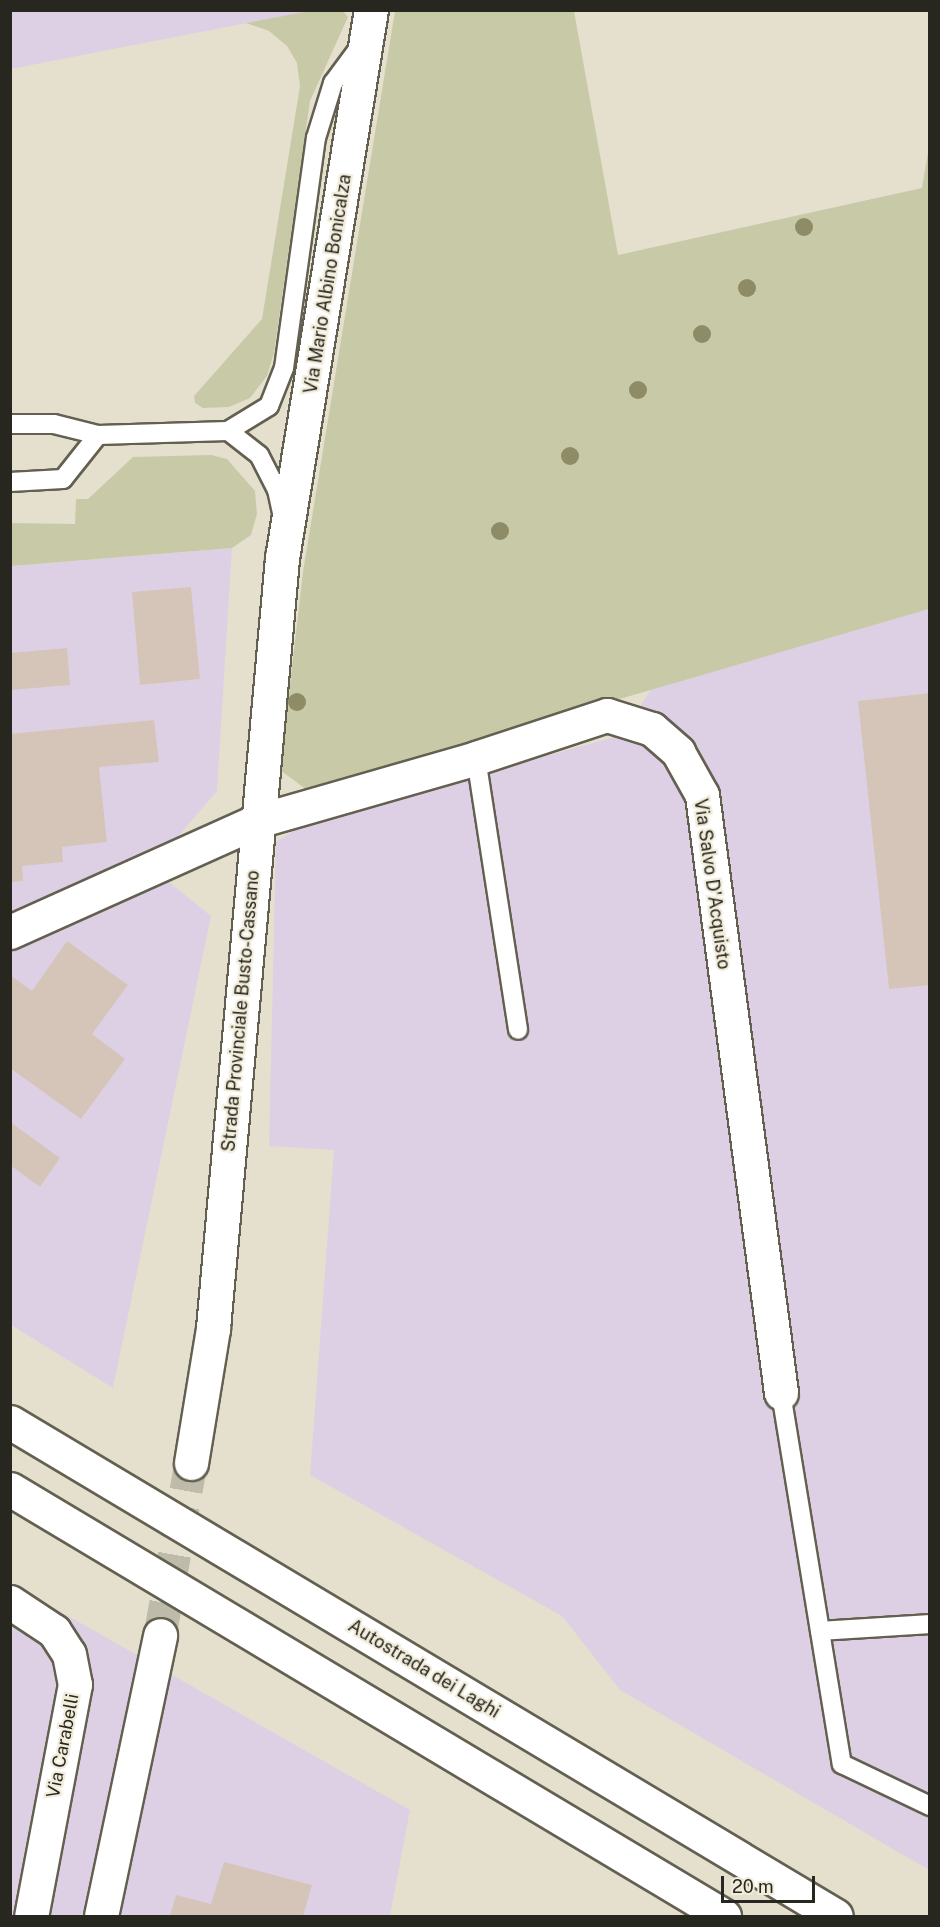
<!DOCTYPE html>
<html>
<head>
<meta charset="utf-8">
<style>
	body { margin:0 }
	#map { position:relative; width:940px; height:1927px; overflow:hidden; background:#e5e0ce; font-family:"Public Sans",sans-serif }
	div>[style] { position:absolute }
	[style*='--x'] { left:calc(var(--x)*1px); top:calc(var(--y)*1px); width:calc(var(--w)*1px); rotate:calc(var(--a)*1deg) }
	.industrial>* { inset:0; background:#ded0e4 }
	.green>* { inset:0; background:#c8caa7 }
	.building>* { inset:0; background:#d5c5b9 }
	.secondary-tunnel>* { height:33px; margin-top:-16.5px; transform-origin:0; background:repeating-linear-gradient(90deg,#bfbbab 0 33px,transparent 0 49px) }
	.roads { filter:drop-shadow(2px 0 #646051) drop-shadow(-2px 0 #646051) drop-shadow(0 2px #646051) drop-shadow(0 -2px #646051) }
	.lane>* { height:18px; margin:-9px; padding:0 9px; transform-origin:9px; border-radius:9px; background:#fff }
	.street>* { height:33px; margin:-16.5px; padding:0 16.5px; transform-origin:16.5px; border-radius:16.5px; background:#fff }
	.secondary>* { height:33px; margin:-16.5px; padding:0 16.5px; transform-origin:16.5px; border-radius:16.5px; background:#fff }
	.highway>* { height:33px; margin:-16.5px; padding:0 16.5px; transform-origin:16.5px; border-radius:16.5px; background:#fff }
	.trees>* { width:18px; height:18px; margin:-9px; border-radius:50%; background:#8e8c67 }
	span { translate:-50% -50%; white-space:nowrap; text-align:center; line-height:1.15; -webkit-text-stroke:4.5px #f2eddb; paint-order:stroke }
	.street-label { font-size:18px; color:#27261f }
	.frame { position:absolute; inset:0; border:12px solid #27261f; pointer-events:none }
	.scale { position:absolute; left:721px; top:1876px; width:94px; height:27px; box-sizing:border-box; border:3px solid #27261f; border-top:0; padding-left:8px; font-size:18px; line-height:21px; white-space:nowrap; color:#27261f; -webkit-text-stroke:4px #f2eddb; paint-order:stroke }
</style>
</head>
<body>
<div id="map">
	<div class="industrial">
		<i style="clip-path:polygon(11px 11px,309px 11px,11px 69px)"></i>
		<i style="clip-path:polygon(232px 548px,217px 791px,175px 840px,11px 916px,11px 566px)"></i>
		<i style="clip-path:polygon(929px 609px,929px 1870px,620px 1690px,562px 1616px,310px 1475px,334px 1150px,269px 1146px,276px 842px,305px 824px,621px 735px,653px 687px)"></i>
		<i style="clip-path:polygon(163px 877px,211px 916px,113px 1388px,11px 1325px,10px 951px)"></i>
		<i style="clip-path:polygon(10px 1583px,410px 1810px,390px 1916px,11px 1916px)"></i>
	</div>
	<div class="green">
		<i style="clip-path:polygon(309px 11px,343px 11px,348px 17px,310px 101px,274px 353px,267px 376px,250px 398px,229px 407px,203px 408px,195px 403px,194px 396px,262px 319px,300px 86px,297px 63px,287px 46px,269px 31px,246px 23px)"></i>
		<i style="clip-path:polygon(395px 11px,574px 11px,618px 255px,922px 188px,929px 146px,929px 609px,307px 790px,280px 770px,303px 572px)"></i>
		<i style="clip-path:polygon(211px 455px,227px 459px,255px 491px,257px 514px,251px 535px,232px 548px,11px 566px,11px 523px,75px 524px,76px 499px,88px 499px,133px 457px)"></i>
	</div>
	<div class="building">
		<i style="clip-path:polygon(191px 587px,200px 679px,140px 685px,132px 592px)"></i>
		<i style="clip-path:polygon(67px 648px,70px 685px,10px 690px,10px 653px)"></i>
		<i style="clip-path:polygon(930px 693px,930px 985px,889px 989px,858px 701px)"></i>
		<i style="clip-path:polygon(154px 720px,159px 762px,99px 767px,107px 842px,62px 847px,63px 862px,22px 866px,23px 881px,10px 882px,10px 734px)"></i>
		<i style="clip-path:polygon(67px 941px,128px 985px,92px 1034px,125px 1059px,81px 1119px,10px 1068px,10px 975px,32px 991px)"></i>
		<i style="clip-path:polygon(10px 1122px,60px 1158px,40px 1187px,10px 1165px)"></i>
		<i style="clip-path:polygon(224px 1862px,312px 1885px,303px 1916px,170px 1916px,176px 1895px,211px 1904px)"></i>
	</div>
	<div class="secondary-tunnel">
		<i style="--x:160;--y:1635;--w:175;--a:-79.8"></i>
	</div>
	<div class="roads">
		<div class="lane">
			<i style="--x:10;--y:424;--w:44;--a:0"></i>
			<i style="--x:54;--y:424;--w:45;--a:14"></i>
			<i style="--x:98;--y:435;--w:130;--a:-1.8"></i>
			<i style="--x:10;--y:482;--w:53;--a:-3.2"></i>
			<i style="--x:63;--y:479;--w:56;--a:-51.5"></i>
			<i style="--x:282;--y:513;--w:24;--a:-102"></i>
			<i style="--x:277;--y:490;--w:39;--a:-117"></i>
			<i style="--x:259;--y:455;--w:39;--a:-142"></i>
			<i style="--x:228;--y:431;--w:48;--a:-31.4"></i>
			<i style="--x:269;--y:406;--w:41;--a:-68.5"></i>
			<i style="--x:284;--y:368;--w:232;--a:-82.1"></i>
			<i style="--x:316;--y:138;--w:58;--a:-72.8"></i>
			<i style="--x:333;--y:83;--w:44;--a:-53.4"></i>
			<i style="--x:476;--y:758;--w:275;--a:81.2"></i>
			<i style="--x:781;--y:1393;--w:376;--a:80.7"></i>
			<i style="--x:842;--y:1764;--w:98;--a:25.5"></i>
			<i style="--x:820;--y:1631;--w:110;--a:-3.6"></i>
		</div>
		<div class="street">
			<i style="--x:10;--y:932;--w:271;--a:-24.2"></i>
			<i style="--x:257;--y:821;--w:228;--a:-16"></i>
			<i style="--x:476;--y:758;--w:138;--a:-18.2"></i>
			<i style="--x:607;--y:715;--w:47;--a:17.3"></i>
			<i style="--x:652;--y:729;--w:35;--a:41"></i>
			<i style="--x:678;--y:752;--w:49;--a:60.8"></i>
			<i style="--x:702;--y:795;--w:603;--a:82.47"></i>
			<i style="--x:10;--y:1602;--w:53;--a:33.4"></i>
			<i style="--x:54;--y:1631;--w:27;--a:57"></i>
			<i style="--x:69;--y:1654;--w:31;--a:79"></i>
			<i style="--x:75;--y:1684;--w:236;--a:100.7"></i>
		</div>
		<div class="secondary">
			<i style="--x:191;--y:1463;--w:137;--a:-80.7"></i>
			<i style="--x:213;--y:1328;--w:773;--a:-84.88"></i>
			<i style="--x:282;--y:558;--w:555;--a:-80.78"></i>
			<i style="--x:101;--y:1916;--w:287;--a:-78.1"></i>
		</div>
		<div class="highway">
			<i style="--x:10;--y:1422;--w:962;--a:30.88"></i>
			<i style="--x:10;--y:1489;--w:832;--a:30.88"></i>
		</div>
	</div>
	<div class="trees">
		<i style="left:804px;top:227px"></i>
		<i style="left:747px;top:288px"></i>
		<i style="left:702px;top:334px"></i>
		<i style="left:638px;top:390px"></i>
		<i style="left:570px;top:456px"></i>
		<i style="left:500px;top:531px"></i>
		<i style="left:297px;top:702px"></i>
	</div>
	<div class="street-label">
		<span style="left:328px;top:284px;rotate:-81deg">Via Mario Albino Bonicalza</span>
		<span style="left:712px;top:884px;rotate:82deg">Via Salvo D'Acquisto</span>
		<span style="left:241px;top:1011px;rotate:-85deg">Strada Provinciale Busto-Cassano</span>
		<span style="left:424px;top:1669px;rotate:31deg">Autostrada dei Laghi</span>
		<span style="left:63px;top:1746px;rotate:-79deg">Via Carabelli</span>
	</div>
	<div class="frame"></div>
	<div class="scale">20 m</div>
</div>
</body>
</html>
